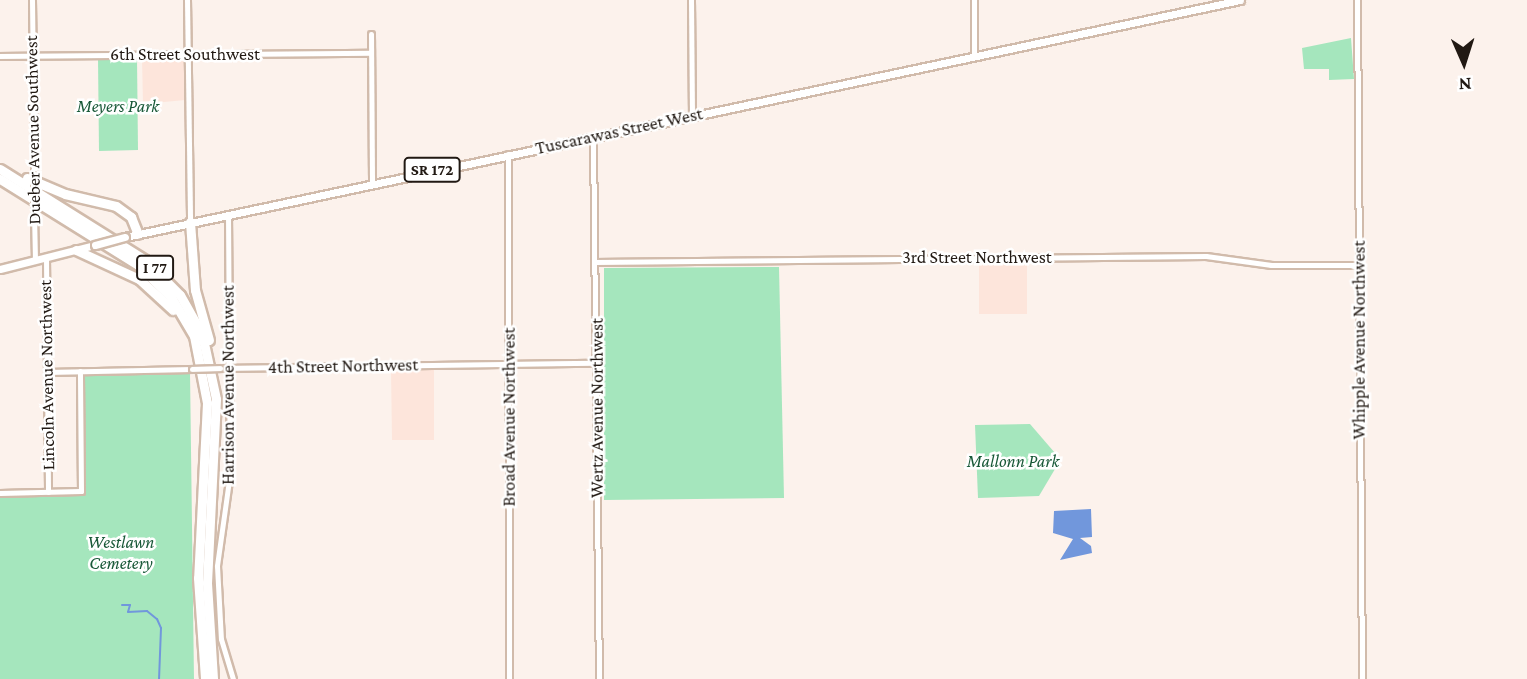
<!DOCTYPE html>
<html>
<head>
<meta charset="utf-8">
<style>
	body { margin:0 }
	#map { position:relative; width:1527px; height:679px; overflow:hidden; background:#fcf2ec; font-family:"Crimson Pro",serif }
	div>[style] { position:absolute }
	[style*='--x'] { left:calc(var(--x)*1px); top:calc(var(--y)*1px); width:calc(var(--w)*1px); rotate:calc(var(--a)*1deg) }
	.education>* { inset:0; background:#fde5db }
	.green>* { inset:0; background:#a5e6bd }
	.water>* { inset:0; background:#7197dc }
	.stream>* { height:2px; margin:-1px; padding:0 1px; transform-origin:1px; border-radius:1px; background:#7197dc }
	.roads { filter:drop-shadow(2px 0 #d1bbab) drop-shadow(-2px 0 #d1bbab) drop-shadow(0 2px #d1bbab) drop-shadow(0 -2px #d1bbab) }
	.secondary>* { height:5px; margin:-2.5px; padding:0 2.5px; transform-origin:2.5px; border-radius:2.5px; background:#fff }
	.primary>* { height:7px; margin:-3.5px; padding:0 3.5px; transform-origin:3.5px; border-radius:3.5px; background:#fff }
	.highway>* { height:9px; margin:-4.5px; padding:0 4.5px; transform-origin:4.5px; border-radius:4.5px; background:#fff }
	.bridges { filter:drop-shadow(2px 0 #d1bbab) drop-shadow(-2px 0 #d1bbab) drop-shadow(0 2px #d1bbab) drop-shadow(0 -2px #d1bbab) }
	.secondary-bridge>* { height:5px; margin:-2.5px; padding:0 2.5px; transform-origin:2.5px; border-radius:2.5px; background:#fff }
	.primary-bridge>* { height:7px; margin:-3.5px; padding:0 3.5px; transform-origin:3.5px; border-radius:3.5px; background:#fff }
	span { translate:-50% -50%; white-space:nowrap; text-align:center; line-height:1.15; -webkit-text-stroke:5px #fff; paint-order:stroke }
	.shield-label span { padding:2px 5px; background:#fff; border:2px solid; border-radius:5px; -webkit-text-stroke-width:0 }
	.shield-label { font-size:16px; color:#211913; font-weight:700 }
	.street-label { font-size:18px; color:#211913 }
	.park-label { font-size:18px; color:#185837; font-style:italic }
	.north { position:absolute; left:1429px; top:28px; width:70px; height:70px; -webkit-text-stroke:5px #fff; paint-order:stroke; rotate:177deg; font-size:19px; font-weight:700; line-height:28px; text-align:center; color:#211913 }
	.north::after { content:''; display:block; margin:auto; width:24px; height:32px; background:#211913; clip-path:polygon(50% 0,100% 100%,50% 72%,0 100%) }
</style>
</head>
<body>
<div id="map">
	<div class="education">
		<i style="clip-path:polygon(185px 57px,185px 100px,143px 104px,142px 58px)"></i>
		<i style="clip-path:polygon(979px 260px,1027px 260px,1027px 314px,979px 314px)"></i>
		<i style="clip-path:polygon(391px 369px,434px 369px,434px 440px,392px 440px)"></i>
	</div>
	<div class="green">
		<i style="clip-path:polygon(1351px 38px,1354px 79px,1329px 80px,1329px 69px,1304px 69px,1302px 48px)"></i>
		<i style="clip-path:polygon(137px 58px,138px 150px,99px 151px,98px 59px)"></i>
		<i style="clip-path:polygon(779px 267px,784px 498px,604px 500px,604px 268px)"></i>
		<i style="clip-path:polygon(190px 372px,194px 679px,0 679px,0 496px,83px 494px,82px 373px)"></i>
		<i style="clip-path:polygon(1030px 424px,1055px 453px,1055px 469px,1039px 496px,978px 498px,975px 425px)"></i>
	</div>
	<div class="water">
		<i style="clip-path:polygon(1091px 509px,1092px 537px,1080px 538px,1091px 546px,1092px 553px,1060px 560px,1073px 539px,1053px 533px,1054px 511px)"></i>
	</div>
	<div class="stream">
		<i style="--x:122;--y:605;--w:8;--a:0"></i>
		<i style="--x:130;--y:605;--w:7;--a:106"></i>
		<i style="--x:128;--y:612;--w:19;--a:-3"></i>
		<i style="--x:147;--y:611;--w:13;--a:39"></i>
		<i style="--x:157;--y:619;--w:10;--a:66"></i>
		<i style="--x:161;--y:628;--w:51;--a:92.2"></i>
	</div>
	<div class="roads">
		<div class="secondary">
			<i style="--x:32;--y:0;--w:175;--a:89.3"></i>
			<i style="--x:187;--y:0;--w:222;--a:89.2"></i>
			<i style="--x:691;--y:0;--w:116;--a:89.5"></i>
			<i style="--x:1357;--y:0;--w:679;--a:89.58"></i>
			<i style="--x:371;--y:34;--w:149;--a:89.6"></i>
			<i style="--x:0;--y:56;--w:371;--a:-0.5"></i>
			<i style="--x:974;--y:57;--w:57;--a:-90"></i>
			<i style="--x:593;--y:137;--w:542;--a:89.37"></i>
			<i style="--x:508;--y:154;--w:525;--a:89.89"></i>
			<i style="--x:34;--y:213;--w:47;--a:88.8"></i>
			<i style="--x:228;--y:214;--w:259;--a:89.6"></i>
			<i style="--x:230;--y:473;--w:94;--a:98"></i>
			<i style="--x:217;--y:566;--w:73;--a:86.9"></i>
			<i style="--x:221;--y:639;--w:42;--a:73.3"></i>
			<i style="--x:46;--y:258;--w:234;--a:89.5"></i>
			<i style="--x:595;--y:262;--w:611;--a:-0.56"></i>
			<i style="--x:1206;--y:256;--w:66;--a:7.9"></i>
			<i style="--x:1271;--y:265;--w:88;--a:0"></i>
			<i style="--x:220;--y:368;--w:376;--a:-0.8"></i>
			<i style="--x:47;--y:372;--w:145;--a:-1.2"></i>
			<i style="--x:0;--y:493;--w:81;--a:-1.4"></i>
			<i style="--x:81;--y:491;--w:120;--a:-90.5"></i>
		</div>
		<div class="primary">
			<i style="--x:125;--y:237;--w:1140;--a:-12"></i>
			<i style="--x:0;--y:269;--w:98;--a:-14.2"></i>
		</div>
		<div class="highway">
			<i style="--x:0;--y:169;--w:171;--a:32.1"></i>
			<i style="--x:145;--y:260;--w:49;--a:45"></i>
			<i style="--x:180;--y:295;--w:45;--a:60.6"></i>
			<i style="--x:202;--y:334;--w:66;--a:77.8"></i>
			<i style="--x:216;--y:399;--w:184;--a:92.8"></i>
			<i style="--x:207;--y:583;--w:96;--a:86.4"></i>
			<i style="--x:27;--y:178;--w:41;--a:22.8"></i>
			<i style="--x:65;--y:194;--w:52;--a:13.2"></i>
			<i style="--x:116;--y:206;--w:19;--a:36"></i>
			<i style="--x:131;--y:217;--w:18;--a:68"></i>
			<i style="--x:0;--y:179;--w:163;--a:31.9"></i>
			<i style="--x:138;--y:265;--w:46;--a:44.1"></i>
			<i style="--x:171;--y:297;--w:45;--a:59.5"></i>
			<i style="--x:194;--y:336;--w:68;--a:79"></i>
			<i style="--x:207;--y:403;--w:175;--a:92.9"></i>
			<i style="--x:198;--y:578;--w:101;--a:86"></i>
			<i style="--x:190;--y:222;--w:68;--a:85.8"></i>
			<i style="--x:195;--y:290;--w:52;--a:74.4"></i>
			<i style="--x:76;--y:250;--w:69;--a:24.7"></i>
			<i style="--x:139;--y:279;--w:46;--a:42.4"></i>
		</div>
	</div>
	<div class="bridges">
		<div class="secondary-bridge">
			<i style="--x:34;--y:175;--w:38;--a:90"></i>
			<i style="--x:192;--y:369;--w:28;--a:-2"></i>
		</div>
		<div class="primary-bridge">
			<i style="--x:95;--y:245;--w:31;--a:-15"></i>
		</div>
	</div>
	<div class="shield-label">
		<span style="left:432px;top:170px">SR 172</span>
		<span style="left:155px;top:268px">I 77</span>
	</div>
	<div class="street-label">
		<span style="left:185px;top:54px">6th Street Southwest</span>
		<span style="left:33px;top:130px;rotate:-91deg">Dueber Avenue Southwest</span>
		<span style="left:619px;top:131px;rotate:-12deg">Tuscarawas Street West</span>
		<span style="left:977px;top:257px">3rd Street Northwest</span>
		<span style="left:1359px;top:340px;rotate:-90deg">Whipple Avenue Northwest</span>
		<span style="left:343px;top:366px;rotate:-1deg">4th Street Northwest</span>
		<span style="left:47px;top:375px;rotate:-91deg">Lincoln Avenue Northwest</span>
		<span style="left:228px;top:385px;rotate:-90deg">Harrison Avenue Northwest</span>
		<span style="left:597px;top:408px;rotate:-90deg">Wertz Avenue Northwest</span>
		<span style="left:509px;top:417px;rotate:-90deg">Broad Avenue Northwest</span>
	</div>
	<div class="park-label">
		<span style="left:118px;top:106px">Meyers Park</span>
		<span style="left:1013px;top:461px">Mallonn Park</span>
		<span style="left:121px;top:553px">Westlawn<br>Cemetery</span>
	</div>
	<div class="north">N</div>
</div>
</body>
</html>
